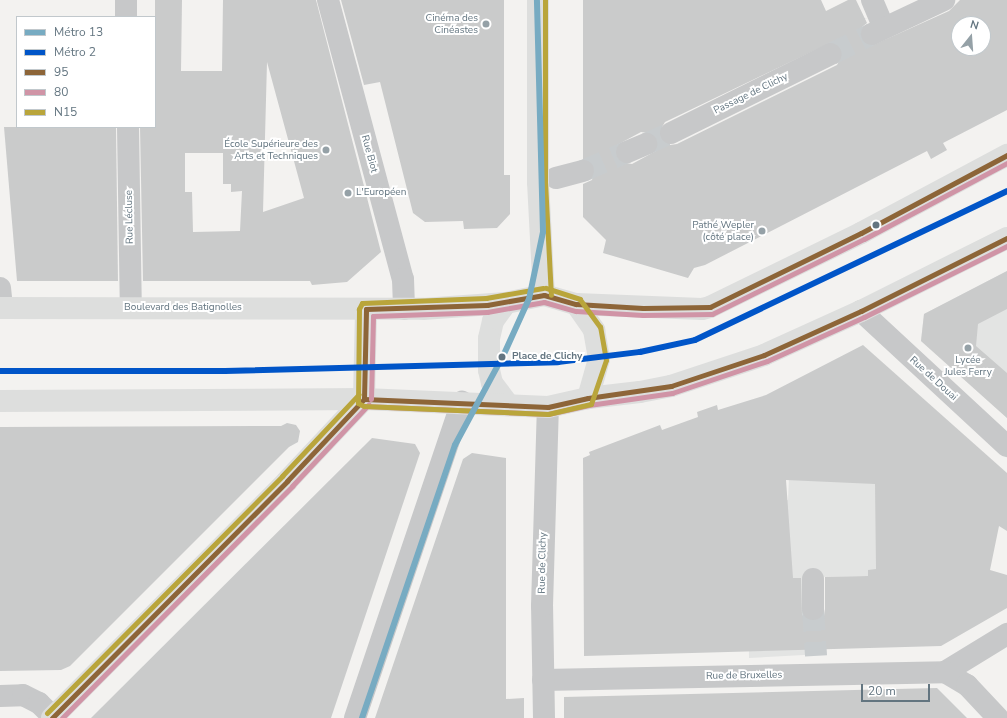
<!DOCTYPE html>
<html>
<head>
<meta charset="utf-8">
<style>
	body { margin:0 }
	#map { position:relative; width:1007px; height:718px; overflow:hidden; background:#f3f2f0; font-family:"Nunito Sans",sans-serif }
	div>[style] { position:absolute }
	[style*='--x'] { left:calc(var(--x)*1px); top:calc(var(--y)*1px); width:calc(var(--w)*1px); rotate:calc(var(--a)*1deg) }
	.built>* { inset:0; background:#e3e4e3 }
	.building>* { inset:0; background:#cacbcb }
	.minor-tunnel>* { height:22px; margin-top:-11px; transform-origin:0; background:repeating-linear-gradient(90deg,#c8ccce 0 22px,transparent 0 33px) }
	.minor>* { height:22px; margin:-11px; padding:0 11px; transform-origin:11px; border-radius:11px; background:#c7c8c9 }
	.major>* { height:22px; margin:-11px; padding:0 11px; transform-origin:11px; border-radius:11px; background:#dddedd }
	.bus-1>* { height:5px; margin:-2.5px; padding:0 2.5px; transform-origin:2.5px; border-radius:2.5px; background:#8d6538 }
	.bus-2>* { height:5px; margin:-2.5px; padding:0 2.5px; transform-origin:2.5px; border-radius:2.5px; background:#d094a6 }
	.bus-3>* { height:5px; margin:-2.5px; padding:0 2.5px; transform-origin:2.5px; border-radius:2.5px; background:#b9a53b }
	.metro-1>* { height:6px; margin:-3px; padding:0 3px; transform-origin:3px; border-radius:3px; background:#77abc2 }
	.metro-2>* { height:6px; margin:-3px; padding:0 3px; transform-origin:3px; border-radius:3px; background:#0055c8 }
	.dots>* { width:11px; height:11px; translate:-50% -50%; box-sizing:border-box; border:2px solid #fff; border-radius:50% }
	span { translate:-50% -50%; white-space:nowrap; text-align:center; line-height:1.15; -webkit-text-stroke:4px #fff; paint-order:stroke }
	.poi-label { font-size:10px; color:#637580 }
	.right { translate:-100% -50%; text-align:right }
	.left { translate:0 -50%; text-align:left }
	.street-label { font-size:10px; color:#637580 }
	.stop-label { font-size:10px; color:#637580; font-weight:700 }
	.legend { position:absolute; left:16px; top:16px; width:140px; height:112px; box-sizing:border-box; background:#fff; border:1px solid #c1c8cc; margin:0; padding:5px 7px; list-style:none; font-size:12px; color:#637580 }
	.legend li { display:flex; align-items:center; gap:8px; height:20px }
	.legend b { width:20px; border:1px solid #c1c8cc }
	.north { position:absolute; left:951px; top:16px; width:40px; height:40px; box-sizing:border-box; background:#fff; border:1px solid #c1c8cc; border-radius:50%; rotate:17deg; font-size:11px; font-weight:700; line-height:16px; text-align:center; color:#637580 }
	.north::after { content:''; display:block; margin:auto; width:14px; height:18px; background:#95a1a7; clip-path:polygon(50% 0,100% 100%,50% 72%,0 100%) }
	.scale { position:absolute; left:861px; top:684px; width:69px; height:18px; box-sizing:border-box; border:2px solid #637580; border-top:0; padding-left:5px; font-size:12px; line-height:14px; white-space:nowrap; color:#637580; -webkit-text-stroke:3px #fff; paint-order:stroke }
</style>
</head>
<body>
<div id="map">
	<div class="built">
		<i style="clip-path:polygon(1007px 271px,1007px 418px,921px 341px,924px 314px)"></i>
		<i style="clip-path:polygon(870px 439px,885px 576px,821px 577px,822px 654px,749px 658px,748px 579px,765px 503px,788px 500px,790px 455px)"></i>
	</div>
	<div class="building">
		<i style="clip-path:polygon(evenodd,155px 0,182px 0,181px 71px,222px 71px,223px 0,316px 0,381px 252px,347px 282px,312px 285px,310px 281px,143px 281px,140px 127px,155px 127px,155px 0,267px 62px,304px 198px,263px 212px,267px 62px,155px 0,185px 153px,223px 153px,223px 184px,231px 184px,231px 192px,242px 191px,240px 231px,193px 232px,192px 192px,185px 192px,185px 153px)"></i>
		<i style="clip-path:polygon(341px 0,504px 0,504px 175px,510px 175px,510px 214px,497px 228px,464px 229px,463px 221px,425px 222px,413px 213px,380px 82px,364px 85px)"></i>
		<i style="clip-path:polygon(evenodd,583px 0,821px 0,826px 11px,848px 0,856px 0,867px 23px,862px 27px,861px 39px,871px 46px,949px 11px,960px 0,1007px 0,1007px 110px,943px 143px,947px 150px,931px 159px,927px 151px,705px 265px,694px 268px,688px 278px,603px 253px,606px 240px,583px 217px,583px 184px,592px 180px,595px 168px,592px 162px,583px 159px,583px 0,959px 24px,983px 24px,983px 48px,959px 48px,959px 24px,583px 0,832px 42px,842px 48px,843px 54px,837px 65px,677px 144px,670px 145px,660px 139px,659px 132px,665px 122px,832px 42px,583px 0,641px 132px,654px 134px,658px 145px,656px 151px,632px 164px,620px 162px,615px 156px,617px 145px,641px 132px)"></i>
		<i style="clip-path:polygon(4px 127px,116px 127px,118px 281px,17px 281px)"></i>
		<i style="clip-path:polygon(1007px 271px,1007px 309px,978px 324px,976px 346px,1007px 373px,1007px 418px,921px 341px,924px 314px)"></i>
		<i style="clip-path:polygon(evenodd,863px 345px,1007px 473px,1007px 531px,999px 526px,990px 570px,1007px 575px,1007px 608px,941px 646px,584px 656px,583px 458px,590px 455px,589px 452px,660px 425px,662px 430px,698px 417px,697px 412px,717px 405px,718px 410px,766px 395px,863px 345px,786px 480px,875px 484px,876px 569px,868px 570px,868px 576px,825px 577px,825px 609px,824px 616px,813px 621px,802px 615px,801px 578px,793px 578px,786px 480px)"></i>
		<i style="clip-path:polygon(287px 423px,296px 425px,300px 431px,298px 442px,289px 447px,70px 666px,61px 670px,0 671px,0 427px,281px 426px)"></i>
		<i style="clip-path:polygon(372px 438px,415px 444px,420px 453px,331px 718px,91px 718px)"></i>
		<i style="clip-path:polygon(472px 453px,506px 458px,506px 699px,524px 698px,524px 718px,375px 718px,463px 459px)"></i>
		<i style="clip-path:polygon(937px 688px,967px 718px,564px 718px,564px 697px)"></i>
	</div>
	<div class="minor-tunnel">
		<i style="--x:831;--y:54;--w:46;--a:-26"></i>
		<i style="--x:646;--y:144;--w:27;--a:-24"></i>
		<i style="--x:583;--y:171;--w:48;--a:-23.4"></i>
		<i style="--x:813;--y:609;--w:47;--a:86.3"></i>
	</div>
	<div class="minor">
		<i style="--x:126;--y:0;--w:17;--a:90"></i>
		<i style="--x:328;--y:0;--w:289;--a:75"></i>
		<i style="--x:403;--y:279;--w:30;--a:88"></i>
		<i style="--x:872;--y:0;--w:30;--a:67"></i>
		<i style="--x:872;--y:34;--w:80;--a:-25.3"></i>
		<i style="--x:128;--y:127;--w:181;--a:89.1"></i>
		<i style="--x:671;--y:133;--w:178;--a:-26.3"></i>
		<i style="--x:627;--y:152;--w:21;--a:-23"></i>
		<i style="--x:556;--y:178;--w:28;--a:-15"></i>
		<i style="--x:0;--y:288;--w:20;--a:84"></i>
		<i style="--x:861;--y:311;--w:199;--a:42.8"></i>
		<i style="--x:813;--y:579;--w:30;--a:90"></i>
		<i style="--x:945;--y:672;--w:73;--a:-31.5"></i>
		<i style="--x:543;--y:680;--w:402;--a:-1.1"></i>
		<i style="--x:945;--y:672;--w:26;--a:31"></i>
		<i style="--x:967;--y:685;--w:45;--a:46.8"></i>
		<i style="--x:0;--y:696;--w:23;--a:-2"></i>
		<i style="--x:23;--y:695;--w:18;--a:27"></i>
		<i style="--x:39;--y:703;--w:20;--a:45"></i>
		<i style="--x:355;--y:718;--w:334;--a:-71.3"></i>
		<i style="--x:544;--y:718;--w:112;--a:-91"></i>
		<i style="--x:542;--y:606;--w:199;--a:-88.3"></i>
	</div>
	<div class="major">
		<i style="--x:538;--y:0;--w:182;--a:90"></i>
		<i style="--x:538;--y:182;--w:113;--a:87"></i>
		<i style="--x:506;--y:303;--w:22;--a:126"></i>
		<i style="--x:493;--y:321;--w:18;--a:103"></i>
		<i style="--x:489;--y:339;--w:31;--a:90"></i>
		<i style="--x:489;--y:370;--w:13;--a:77"></i>
		<i style="--x:492;--y:383;--w:26;--a:53"></i>
		<i style="--x:576;--y:304;--w:32;--a:55"></i>
		<i style="--x:594;--y:330;--w:29;--a:80"></i>
		<i style="--x:599;--y:359;--w:41;--a:105.8"></i>
		<i style="--x:0;--y:308;--w:423;--a:0.1"></i>
		<i style="--x:423;--y:309;--w:83;--a:-4.1"></i>
		<i style="--x:506;--y:303;--w:39;--a:-12"></i>
		<i style="--x:544;--y:295;--w:33;--a:16"></i>
		<i style="--x:576;--y:304;--w:126;--a:2.3"></i>
		<i style="--x:702;--y:309;--w:8;--a:-14"></i>
		<i style="--x:710;--y:307;--w:168;--a:-26.1"></i>
		<i style="--x:861;--y:233;--w:166;--a:-28.1"></i>
		<i style="--x:364;--y:399;--w:90;--a:-88.7"></i>
		<i style="--x:0;--y:401;--w:364;--a:-0.3"></i>
		<i style="--x:364;--y:399;--w:184;--a:2.5"></i>
		<i style="--x:548;--y:407;--w:41;--a:-12.7"></i>
		<i style="--x:588;--y:398;--w:52;--a:-6.6"></i>
		<i style="--x:640;--y:392;--w:32;--a:-11"></i>
		<i style="--x:671;--y:386;--w:98;--a:-18.4"></i>
		<i style="--x:764;--y:355;--w:107;--a:-24.4"></i>
		<i style="--x:861;--y:311;--w:163;--a:-26.6"></i>
		<i style="--x:52;--y:718;--w:334;--a:-45.2"></i>
		<i style="--x:287;--y:481;--w:112;--a:-46.8"></i>
	</div>
	<div class="bus-1">
		<i style="--x:364;--y:399;--w:90;--a:-88.7"></i>
		<i style="--x:366;--y:309;--w:121;--a:-1.9"></i>
		<i style="--x:487;--y:305;--w:58;--a:-10"></i>
		<i style="--x:544;--y:295;--w:33;--a:16"></i>
		<i style="--x:576;--y:304;--w:67;--a:3.4"></i>
		<i style="--x:643;--y:308;--w:67;--a:-0.9"></i>
		<i style="--x:710;--y:307;--w:168;--a:-26.1"></i>
		<i style="--x:861;--y:233;--w:166;--a:-28.1"></i>
		<i style="--x:364;--y:399;--w:184;--a:2.5"></i>
		<i style="--x:548;--y:407;--w:41;--a:-12.7"></i>
		<i style="--x:588;--y:398;--w:84;--a:-8.2"></i>
		<i style="--x:671;--y:386;--w:98;--a:-18.4"></i>
		<i style="--x:764;--y:355;--w:107;--a:-24.4"></i>
		<i style="--x:861;--y:311;--w:163;--a:-26.6"></i>
		<i style="--x:52;--y:718;--w:334;--a:-45.2"></i>
		<i style="--x:287;--y:481;--w:112;--a:-46.8"></i>
	</div>
	<div class="bus-2">
		<i style="--x:371;--y:399;--w:83;--a:-88.6"></i>
		<i style="--x:373;--y:316;--w:114;--a:-2"></i>
		<i style="--x:487;--y:312;--w:58;--a:-10"></i>
		<i style="--x:544;--y:302;--w:33;--a:16"></i>
		<i style="--x:576;--y:311;--w:67;--a:3.4"></i>
		<i style="--x:643;--y:315;--w:69;--a:-0.8"></i>
		<i style="--x:712;--y:314;--w:169;--a:-26.3"></i>
		<i style="--x:864;--y:239;--w:162;--a:-28"></i>
		<i style="--x:364;--y:406;--w:184;--a:2.5"></i>
		<i style="--x:548;--y:414;--w:42;--a:-12.4"></i>
		<i style="--x:589;--y:405;--w:84;--a:-8.2"></i>
		<i style="--x:672;--y:393;--w:100;--a:-18.6"></i>
		<i style="--x:767;--y:361;--w:107;--a:-24.4"></i>
		<i style="--x:864;--y:317;--w:160;--a:-26.4"></i>
		<i style="--x:62;--y:718;--w:327;--a:-45.2"></i>
		<i style="--x:292;--y:486;--w:112;--a:-46.8"></i>
	</div>
	<div class="bus-3">
		<i style="--x:545;--y:0;--w:182;--a:90"></i>
		<i style="--x:545;--y:182;--w:113;--a:87"></i>
		<i style="--x:543;--y:288;--w:58;--a:170"></i>
		<i style="--x:486;--y:298;--w:124;--a:177.7"></i>
		<i style="--x:362;--y:303;--w:7;--a:117"></i>
		<i style="--x:359;--y:309;--w:94;--a:90.6"></i>
		<i style="--x:358;--y:403;--w:7;--a:27"></i>
		<i style="--x:364;--y:406;--w:184;--a:2.5"></i>
		<i style="--x:548;--y:414;--w:44;--a:-13.1"></i>
		<i style="--x:591;--y:404;--w:46;--a:-71.2"></i>
		<i style="--x:606;--y:360;--w:34;--a:-100"></i>
		<i style="--x:600;--y:327;--w:34;--a:-126"></i>
		<i style="--x:580;--y:299;--w:36;--a:-162"></i>
		<i style="--x:47;--y:713;--w:334;--a:-45.2"></i>
		<i style="--x:282;--y:476;--w:112;--a:-46.8"></i>
	</div>
	<div class="metro-1">
		<i style="--x:362;--y:718;--w:288;--a:-71.2"></i>
		<i style="--x:455;--y:445;--w:103;--a:-61.7"></i>
		<i style="--x:504;--y:354;--w:60;--a:-65.6"></i>
		<i style="--x:529;--y:299;--w:68;--a:-78.2"></i>
		<i style="--x:543;--y:232;--w:232;--a:-91.5"></i>
	</div>
	<div class="metro-2">
		<i style="--x:0;--y:371;--w:225;--a:0"></i>
		<i style="--x:225;--y:371;--w:333;--a:-1.5"></i>
		<i style="--x:558;--y:362;--w:83;--a:-7"></i>
		<i style="--x:640;--y:352;--w:56;--a:-12.3"></i>
		<i style="--x:695;--y:340;--w:346;--a:-25.5"></i>
	</div>
	<div class="dots">
		<i style="left:486px;top:24px;background:#95a1a7"></i>
		<i style="left:326px;top:150px;background:#95a1a7"></i>
		<i style="left:348px;top:193px;background:#95a1a7"></i>
		<i style="left:876px;top:225px;background:#637580"></i>
		<i style="left:762px;top:231px;background:#95a1a7"></i>
		<i style="left:968px;top:348px;background:#95a1a7"></i>
		<i style="left:502px;top:357px;background:#637580"></i>
	</div>
	<div class="poi-label">
		<span class="right" style="left:478px;top:24px">Cinéma des<br>Cinéastes</span>
		<span class="right" style="left:318px;top:150px">École Supérieure des<br>Arts et Techniques</span>
		<span class="left" style="left:356px;top:193px">L'Européen</span>
		<span class="right" style="left:754px;top:231px">Pathé Wepler<br>(côté place)</span>
		<span style="left:968px;top:366px">Lycée<br>Jules Ferry</span>
	</div>
	<div class="street-label">
		<span style="left:751px;top:94px;rotate:-26deg">Passage de Clichy</span>
		<span style="left:369px;top:154px;rotate:75deg">Rue Biot</span>
		<span style="left:130px;top:217px;rotate:-91deg">Rue Lécluse</span>
		<span style="left:183px;top:308px">Boulevard des Batignolles</span>
		<span style="left:933px;top:379px;rotate:42deg">Rue de Douai</span>
		<span style="left:543px;top:563px;rotate:-89deg">Rue de Clichy</span>
		<span style="left:744px;top:676px;rotate:-1deg">Rue de Bruxelles</span>
	</div>
	<div class="stop-label">
		<span class="left" style="left:512px;top:357px">Place de Clichy</span>
	</div>
	<ul class="legend">
	<li><b style="height:5px;background:#77abc2"></b>Métro 13</li>
	<li><b style="height:5px;background:#0055c8"></b>Métro 2</li>
	<li><b style="height:5px;background:#8d6538"></b>95</li>
	<li><b style="height:5px;background:#d094a6"></b>80</li>
	<li><b style="height:5px;background:#b9a53b"></b>N15</li>
	</ul>
	<div class="north">N</div>
	<div class="scale">20 m</div>
</div>
</body>
</html>
